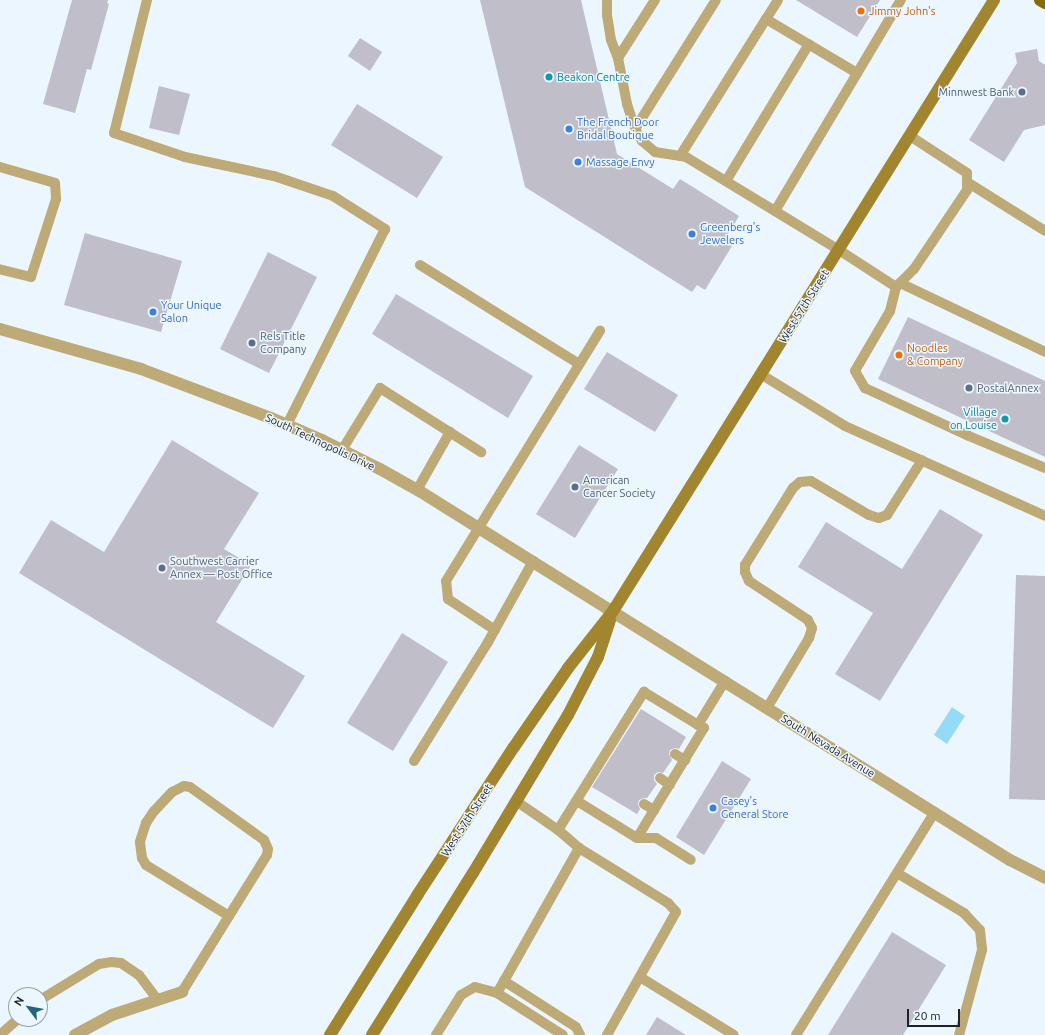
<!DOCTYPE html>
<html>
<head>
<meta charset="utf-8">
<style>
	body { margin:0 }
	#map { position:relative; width:1045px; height:1035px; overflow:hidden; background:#ecf6fe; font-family:Ubuntu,sans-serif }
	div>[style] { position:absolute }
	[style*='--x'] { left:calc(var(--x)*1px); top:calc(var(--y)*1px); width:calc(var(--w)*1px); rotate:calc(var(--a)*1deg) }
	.water>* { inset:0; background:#96dbf6 }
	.building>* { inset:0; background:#c0bec9 }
	.service>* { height:10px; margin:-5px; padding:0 5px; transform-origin:5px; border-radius:5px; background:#bdaa77 }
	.minor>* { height:12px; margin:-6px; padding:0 6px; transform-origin:6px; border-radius:6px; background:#bdaa77 }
	.secondary>* { height:12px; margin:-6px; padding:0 6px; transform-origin:6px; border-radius:6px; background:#a1852f }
	.primary>* { height:12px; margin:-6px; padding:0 6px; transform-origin:6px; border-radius:6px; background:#876b09 }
	.dots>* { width:11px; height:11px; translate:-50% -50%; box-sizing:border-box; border:2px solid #ecf6fe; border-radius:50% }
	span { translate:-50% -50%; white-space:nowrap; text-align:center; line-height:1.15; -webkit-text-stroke:3px #ecf6fe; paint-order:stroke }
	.food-label { font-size:11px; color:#c56008 }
	.left { translate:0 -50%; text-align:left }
	.culture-label { font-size:11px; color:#0d838f }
	.right { translate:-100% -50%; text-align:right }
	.service-label { font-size:11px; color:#4e5e75 }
	.shop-label { font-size:11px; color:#366cbe }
	.street-label { font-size:11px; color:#202326 }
	.north { position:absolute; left:8px; top:987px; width:40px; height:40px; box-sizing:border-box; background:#ecf6fe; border:1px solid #9aa2a8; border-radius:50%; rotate:302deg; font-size:11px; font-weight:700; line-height:16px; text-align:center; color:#202326 }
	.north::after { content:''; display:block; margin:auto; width:14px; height:18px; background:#226778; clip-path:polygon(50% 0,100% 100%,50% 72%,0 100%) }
	.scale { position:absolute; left:907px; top:1009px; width:53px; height:18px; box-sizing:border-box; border:2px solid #202326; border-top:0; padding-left:5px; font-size:12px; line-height:14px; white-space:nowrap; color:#202326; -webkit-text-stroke:3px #ecf6fe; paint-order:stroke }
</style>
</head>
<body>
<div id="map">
	<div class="water">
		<i style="clip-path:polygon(952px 707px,965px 716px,947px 744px,934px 735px)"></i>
	</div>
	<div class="building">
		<i style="clip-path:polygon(72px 0,108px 0,107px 3px,109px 4px,91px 70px,87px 69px,75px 113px,43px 104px)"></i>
		<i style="clip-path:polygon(480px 0,581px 0,617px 154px,673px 189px,680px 179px,739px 216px,724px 241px,732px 246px,705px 290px,697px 285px,692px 292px,525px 187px)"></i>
		<i style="clip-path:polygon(796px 0,880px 0,857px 37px)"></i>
		<i style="clip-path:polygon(360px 38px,382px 52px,370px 71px,348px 56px)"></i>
		<i style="clip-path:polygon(1037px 49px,1039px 61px,1045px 65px,1045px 125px,1024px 130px,1004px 162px,969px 140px,1017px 63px,1015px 53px)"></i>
		<i style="clip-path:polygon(159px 86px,190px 94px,179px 135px,149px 128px)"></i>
		<i style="clip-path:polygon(357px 104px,443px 157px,417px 198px,331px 145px)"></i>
		<i style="clip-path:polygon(85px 233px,182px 261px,161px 332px,64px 305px)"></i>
		<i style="clip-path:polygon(268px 252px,317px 277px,269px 373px,220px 349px)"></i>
		<i style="clip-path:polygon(396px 294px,533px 376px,508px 418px,372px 334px)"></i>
		<i style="clip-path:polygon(908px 317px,1045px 381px,1045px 457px,878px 379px)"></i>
		<i style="clip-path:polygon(607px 352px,678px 395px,655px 432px,584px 389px)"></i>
		<i style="clip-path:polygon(172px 440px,259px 493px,224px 549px,251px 565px,216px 622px,305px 676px,273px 728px,19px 573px,51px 520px,104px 552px)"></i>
		<i style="clip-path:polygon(579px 445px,618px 469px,575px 538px,536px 514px)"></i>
		<i style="clip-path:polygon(940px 509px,983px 535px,880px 701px,835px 674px,873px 613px,798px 567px,826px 522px,902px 569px)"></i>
		<i style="clip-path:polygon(1016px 575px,1045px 576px,1045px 800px,1009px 799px)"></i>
		<i style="clip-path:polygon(402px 633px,448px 662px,393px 751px,347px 723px)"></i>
		<i style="clip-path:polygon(641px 709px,686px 737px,679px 749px,675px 748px,670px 750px,669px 754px,672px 760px,663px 773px,658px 772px,654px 775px,654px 780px,657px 784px,647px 798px,644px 798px,639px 800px,638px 804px,640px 809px,637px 814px,592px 787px)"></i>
		<i style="clip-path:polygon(722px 761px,751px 779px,704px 855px,676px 837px)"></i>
		<i style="clip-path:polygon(892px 932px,946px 965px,903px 1035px,828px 1035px)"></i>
		<i style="clip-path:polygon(657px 1017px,686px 1035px,646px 1035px)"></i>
	</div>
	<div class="service">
		<i style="--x:147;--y:0;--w:137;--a:103.9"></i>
		<i style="--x:114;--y:133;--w:75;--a:18.7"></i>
		<i style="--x:185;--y:157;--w:91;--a:12.1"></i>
		<i style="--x:274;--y:176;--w:62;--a:18.7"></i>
		<i style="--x:333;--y:196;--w:62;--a:32.4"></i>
		<i style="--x:385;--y:229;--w:219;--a:116.6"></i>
		<i style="--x:607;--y:0;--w:15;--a:90"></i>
		<i style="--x:607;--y:15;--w:25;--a:81"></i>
		<i style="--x:611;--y:40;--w:19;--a:69"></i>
		<i style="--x:618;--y:58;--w:47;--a:78.9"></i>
		<i style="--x:627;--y:104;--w:26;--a:72"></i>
		<i style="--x:635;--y:129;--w:14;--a:60"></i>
		<i style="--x:642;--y:141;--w:17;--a:40"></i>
		<i style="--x:655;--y:152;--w:31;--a:9"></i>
		<i style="--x:686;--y:157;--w:179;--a:31.3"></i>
		<i style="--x:839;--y:250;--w:68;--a:33"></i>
		<i style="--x:896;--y:287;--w:25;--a:104"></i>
		<i style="--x:890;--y:311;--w:69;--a:120.3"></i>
		<i style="--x:855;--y:371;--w:20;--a:60"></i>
		<i style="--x:865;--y:388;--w:115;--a:24.8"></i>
		<i style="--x:969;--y:436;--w:82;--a:22.8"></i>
		<i style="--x:778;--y:0;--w:22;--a:122"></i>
		<i style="--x:766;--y:19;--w:106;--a:30.7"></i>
		<i style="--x:618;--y:58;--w:69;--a:-57.5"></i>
		<i style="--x:635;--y:129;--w:152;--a:-57.9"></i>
		<i style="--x:680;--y:156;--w:162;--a:-57.9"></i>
		<i style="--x:0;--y:167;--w:57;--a:16.2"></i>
		<i style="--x:55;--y:183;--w:16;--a:86"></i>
		<i style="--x:56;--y:199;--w:82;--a:107.8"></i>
		<i style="--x:31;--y:277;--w:32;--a:-166"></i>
		<i style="--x:726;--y:181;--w:160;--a:-58.8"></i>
		<i style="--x:967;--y:182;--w:92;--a:32.1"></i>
		<i style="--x:775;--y:211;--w:246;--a:-59.2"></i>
		<i style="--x:420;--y:265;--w:187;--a:31.9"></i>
		<i style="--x:900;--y:283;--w:161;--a:25.4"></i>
		<i style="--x:896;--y:287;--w:25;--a:-45"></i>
		<i style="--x:914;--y:269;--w:95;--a:-56.1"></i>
		<i style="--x:967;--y:190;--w:17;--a:-90"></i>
		<i style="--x:967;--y:173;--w:68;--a:-147"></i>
		<i style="--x:762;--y:375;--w:97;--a:31.6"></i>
		<i style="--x:845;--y:426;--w:219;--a:24.2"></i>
		<i style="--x:342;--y:450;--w:73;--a:-58.5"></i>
		<i style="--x:380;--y:388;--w:120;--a:32.4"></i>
		<i style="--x:417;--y:490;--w:67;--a:-60.4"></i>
		<i style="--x:495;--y:630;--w:56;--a:-146.6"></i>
		<i style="--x:448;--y:599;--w:18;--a:-96"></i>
		<i style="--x:446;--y:581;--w:294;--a:-58.4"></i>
		<i style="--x:767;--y:708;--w:82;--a:-59"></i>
		<i style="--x:809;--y:638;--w:10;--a:-73"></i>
		<i style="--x:812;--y:628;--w:9;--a:-117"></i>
		<i style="--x:808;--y:620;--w:71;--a:-146.5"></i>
		<i style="--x:749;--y:581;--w:10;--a:-114"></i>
		<i style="--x:745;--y:572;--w:7;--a:-90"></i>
		<i style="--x:745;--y:565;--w:91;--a:-58.1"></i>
		<i style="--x:793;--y:488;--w:9;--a:-41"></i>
		<i style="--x:800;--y:482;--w:11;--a:-5"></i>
		<i style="--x:811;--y:481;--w:67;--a:30.4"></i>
		<i style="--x:869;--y:515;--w:10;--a:17"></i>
		<i style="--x:879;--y:518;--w:9;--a:-21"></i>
		<i style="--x:887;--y:515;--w:65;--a:-57.5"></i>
		<i style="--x:675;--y:754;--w:12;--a:31"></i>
		<i style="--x:414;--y:761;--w:140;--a:-58.1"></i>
		<i style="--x:488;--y:642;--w:93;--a:-60.9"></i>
		<i style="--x:660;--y:778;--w:12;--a:35"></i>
		<i style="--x:516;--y:801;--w:51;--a:34.6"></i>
		<i style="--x:558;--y:830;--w:163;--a:-58.1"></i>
		<i style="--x:644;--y:692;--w:63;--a:31.4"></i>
		<i style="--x:698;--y:725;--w:52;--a:-58.5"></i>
		<i style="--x:577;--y:801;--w:70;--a:31.7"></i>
		<i style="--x:637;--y:838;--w:129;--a:-58.7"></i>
		<i style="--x:704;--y:728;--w:7;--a:-153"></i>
		<i style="--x:644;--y:804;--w:12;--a:31"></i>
		<i style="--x:637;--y:838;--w:19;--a:0"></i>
		<i style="--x:656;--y:838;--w:41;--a:32.2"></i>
		<i style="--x:579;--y:848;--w:105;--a:31.7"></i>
		<i style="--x:668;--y:903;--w:12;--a:48"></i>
		<i style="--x:676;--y:912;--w:141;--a:119.3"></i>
		<i style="--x:897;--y:873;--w:78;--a:30.8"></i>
		<i style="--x:964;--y:913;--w:23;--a:47"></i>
		<i style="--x:980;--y:930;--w:20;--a:84"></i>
		<i style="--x:982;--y:950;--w:88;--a:105.1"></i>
		<i style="--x:640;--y:977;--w:110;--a:31.7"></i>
		<i style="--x:504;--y:981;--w:85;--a:32.6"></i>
		<i style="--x:576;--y:1027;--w:9;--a:63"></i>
		<i style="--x:182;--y:992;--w:89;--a:-58.3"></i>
		<i style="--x:229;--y:916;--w:72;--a:-58.1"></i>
		<i style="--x:267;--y:855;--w:6;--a:-81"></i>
		<i style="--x:268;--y:849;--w:10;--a:-114"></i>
		<i style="--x:264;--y:840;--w:91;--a:-144.4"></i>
		<i style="--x:190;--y:787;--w:6;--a:-171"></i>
		<i style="--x:184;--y:786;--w:13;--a:153"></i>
		<i style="--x:172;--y:792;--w:26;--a:133"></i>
		<i style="--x:154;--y:811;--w:14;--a:124"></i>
		<i style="--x:146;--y:823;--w:20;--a:108"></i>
		<i style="--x:140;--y:842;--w:16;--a:83"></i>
		<i style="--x:142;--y:858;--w:8;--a:60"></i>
		<i style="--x:146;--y:865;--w:97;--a:31.6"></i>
		<i style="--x:497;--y:993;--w:78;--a:32.5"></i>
		<i style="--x:40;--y:1000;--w:69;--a:-31.4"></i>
		<i style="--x:99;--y:964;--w:12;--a:-9"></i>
		<i style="--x:111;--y:962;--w:10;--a:6"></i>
		<i style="--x:121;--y:963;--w:22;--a:34"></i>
		<i style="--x:139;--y:975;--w:30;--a:53"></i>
		<i style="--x:0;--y:1035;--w:24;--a:-42"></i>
		<i style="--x:436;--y:1035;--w:47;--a:-58"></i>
		<i style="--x:461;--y:995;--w:16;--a:-30"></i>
		<i style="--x:475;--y:987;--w:23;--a:15"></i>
		<i style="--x:497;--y:993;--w:14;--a:-60"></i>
		<i style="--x:504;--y:981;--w:153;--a:-60.6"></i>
		<i style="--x:579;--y:848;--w:28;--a:-139"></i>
		<i style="--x:796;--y:1035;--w:261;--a:-58.1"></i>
	</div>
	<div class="minor">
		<i style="--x:0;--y:329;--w:147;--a:15.8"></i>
		<i style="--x:141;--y:369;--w:139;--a:20.7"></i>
		<i style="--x:271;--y:418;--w:56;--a:23.3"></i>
		<i style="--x:322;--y:440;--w:65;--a:26.6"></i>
		<i style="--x:380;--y:469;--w:47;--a:29.3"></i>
		<i style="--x:421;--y:492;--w:695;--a:32"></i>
		<i style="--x:1010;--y:860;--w:39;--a:27"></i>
		<i style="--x:75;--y:1035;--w:42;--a:-28.4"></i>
		<i style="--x:112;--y:1015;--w:74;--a:-18.2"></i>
	</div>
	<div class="secondary">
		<i style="--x:330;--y:1035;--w:166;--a:-58"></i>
		<i style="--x:418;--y:894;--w:176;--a:-56.9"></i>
		<i style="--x:514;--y:747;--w:96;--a:-55.6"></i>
		<i style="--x:568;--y:668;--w:73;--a:-51.7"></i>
		<i style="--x:613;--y:611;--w:720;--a:-58.05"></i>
		<i style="--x:372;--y:1035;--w:191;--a:-58.1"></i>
		<i style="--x:473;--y:873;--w:184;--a:-59"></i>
		<i style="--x:568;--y:715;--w:65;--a:-62.7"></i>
		<i style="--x:598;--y:657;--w:39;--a:-72"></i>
	</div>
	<div class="primary">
		<i style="--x:1040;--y:0;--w:6;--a:31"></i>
	</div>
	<div class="dots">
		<i style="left:861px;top:11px;background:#e8710a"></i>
		<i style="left:549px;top:77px;background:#0f9aa8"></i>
		<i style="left:1022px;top:92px;background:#5c6f8a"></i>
		<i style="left:569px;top:129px;background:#3f7fe0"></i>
		<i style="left:578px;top:162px;background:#3f7fe0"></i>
		<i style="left:692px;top:234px;background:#3f7fe0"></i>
		<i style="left:153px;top:312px;background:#3f7fe0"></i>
		<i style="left:252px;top:343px;background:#5c6f8a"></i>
		<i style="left:899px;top:355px;background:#e8710a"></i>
		<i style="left:969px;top:388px;background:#5c6f8a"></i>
		<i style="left:1005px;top:419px;background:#0f9aa8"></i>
		<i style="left:575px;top:487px;background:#5c6f8a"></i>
		<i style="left:162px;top:568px;background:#5c6f8a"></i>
		<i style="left:713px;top:808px;background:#3f7fe0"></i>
	</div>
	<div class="food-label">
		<span class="left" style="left:869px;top:11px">Jimmy John's</span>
		<span class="left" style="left:907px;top:355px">Noodles<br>&amp; Company</span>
	</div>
	<div class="culture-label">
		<span class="left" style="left:557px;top:77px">Beakon Centre</span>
		<span class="right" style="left:997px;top:419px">Village<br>on Louise</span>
	</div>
	<div class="service-label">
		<span class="right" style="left:1014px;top:92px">Minnwest Bank</span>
		<span class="left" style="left:260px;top:343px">Rels Title<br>Company</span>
		<span class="left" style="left:977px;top:388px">PostalAnnex</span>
		<span class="left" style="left:583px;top:487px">American<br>Cancer Society</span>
		<span class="left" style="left:170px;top:568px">Southwest Carrier<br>Annex — Post Office</span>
	</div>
	<div class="shop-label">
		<span class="left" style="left:577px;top:129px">The French Door<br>Bridal Boutique</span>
		<span class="left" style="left:586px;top:162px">Massage Envy</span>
		<span class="left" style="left:700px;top:234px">Greenberg's<br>Jewelers</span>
		<span class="left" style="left:161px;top:312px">Your Unique<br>Salon</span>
		<span class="left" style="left:721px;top:808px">Casey's<br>General Store</span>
	</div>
	<div class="street-label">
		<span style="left:804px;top:306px;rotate:-58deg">West 57th Street</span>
		<span style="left:320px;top:442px;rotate:25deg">South Technopolis Drive</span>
		<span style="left:828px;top:746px;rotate:32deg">South Nevada Avenue</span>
		<span style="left:467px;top:820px;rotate:-57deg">West 57th Street</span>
	</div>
	<div class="north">N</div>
	<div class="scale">20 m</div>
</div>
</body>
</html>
